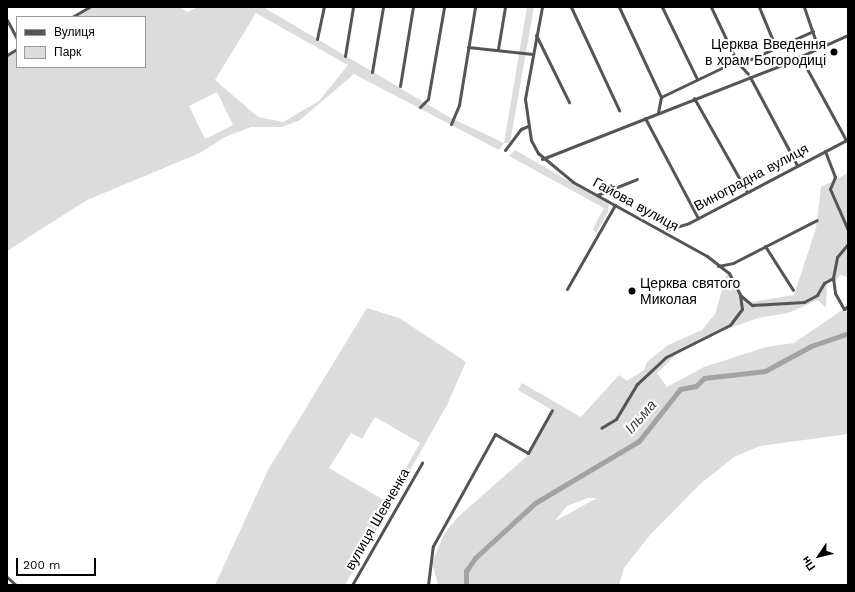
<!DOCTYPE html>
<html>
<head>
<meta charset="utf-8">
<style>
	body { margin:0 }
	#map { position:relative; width:855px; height:592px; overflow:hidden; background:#fff; font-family:"Work Sans",sans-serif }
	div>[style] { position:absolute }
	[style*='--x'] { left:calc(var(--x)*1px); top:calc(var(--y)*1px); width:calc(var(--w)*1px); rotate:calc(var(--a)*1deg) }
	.green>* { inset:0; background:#dcdcdc }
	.river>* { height:5px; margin:-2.5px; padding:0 2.5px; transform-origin:2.5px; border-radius:2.5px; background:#a3a3a3 }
	.minor>* { height:3px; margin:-1.5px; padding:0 1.5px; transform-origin:1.5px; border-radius:1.5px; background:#555 }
	.dots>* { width:11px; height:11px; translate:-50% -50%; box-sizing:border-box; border:2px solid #fff; border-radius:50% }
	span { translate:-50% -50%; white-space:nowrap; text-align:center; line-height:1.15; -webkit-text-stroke:4px #fff; paint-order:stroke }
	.poi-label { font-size:14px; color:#000 }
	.right { translate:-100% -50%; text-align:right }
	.left { translate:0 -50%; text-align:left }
	.street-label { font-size:14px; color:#000 }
	.water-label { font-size:15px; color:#444; font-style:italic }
	.frame { position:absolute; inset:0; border:8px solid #000; pointer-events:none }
	.legend { position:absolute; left:16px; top:16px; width:130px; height:52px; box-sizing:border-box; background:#fff; border:1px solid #999; margin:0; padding:5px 7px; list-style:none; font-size:12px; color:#000 }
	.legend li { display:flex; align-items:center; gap:8px; height:20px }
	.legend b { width:20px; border:1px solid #999 }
	.north { position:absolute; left:799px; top:536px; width:40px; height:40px; -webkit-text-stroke:3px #fff; paint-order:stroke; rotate:235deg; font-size:11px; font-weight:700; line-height:16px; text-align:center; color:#000 }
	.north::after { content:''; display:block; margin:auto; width:14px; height:18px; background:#000; clip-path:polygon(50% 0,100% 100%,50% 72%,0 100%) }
	.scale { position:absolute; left:16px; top:558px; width:80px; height:18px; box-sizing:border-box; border:2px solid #000; border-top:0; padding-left:5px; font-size:12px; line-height:14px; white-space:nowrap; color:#000; -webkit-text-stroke:3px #fff; paint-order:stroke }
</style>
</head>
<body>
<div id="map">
	<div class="green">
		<i style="clip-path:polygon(evenodd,94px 7px,180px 7px,187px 12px,198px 7px,263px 7px,449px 117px,504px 143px,527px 7px,534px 7px,510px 143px,504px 143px,499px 150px,354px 74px,300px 120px,282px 127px,251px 127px,225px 137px,200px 153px,87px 200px,7px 251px,7px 57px,17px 51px,17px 67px,145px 67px,145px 17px,77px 17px,94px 7px,256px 13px,348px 65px,319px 101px,283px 122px,258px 117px,215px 80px,256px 13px,94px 7px,217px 92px,233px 125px,205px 139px,189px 106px,217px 92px)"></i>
		<i style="clip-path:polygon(515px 150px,609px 204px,608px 212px,596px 233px,593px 229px,604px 208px,509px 156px)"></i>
		<i style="clip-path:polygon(evenodd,848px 173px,848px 277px,840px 275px,834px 283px,832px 278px,827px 280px,826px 308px,818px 300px,788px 313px,758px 318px,710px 335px,676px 355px,657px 373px,667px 387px,704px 367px,766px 347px,794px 343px,848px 306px,848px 434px,760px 446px,734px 457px,699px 485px,650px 535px,624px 568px,619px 585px,438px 585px,432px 563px,444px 534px,458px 517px,526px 457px,552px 410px,518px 390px,522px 383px,581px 417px,619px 375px,627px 381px,644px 370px,647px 362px,668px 345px,702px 330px,715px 314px,726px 276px,730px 272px,742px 295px,751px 302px,794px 295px,816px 228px,821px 187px,848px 173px,588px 498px,597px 498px,555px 521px,567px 506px,588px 498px)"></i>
		<i style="clip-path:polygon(evenodd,367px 308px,399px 318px,466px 362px,447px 405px,345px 585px,215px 585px,268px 470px,367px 308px,375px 417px,420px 443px,387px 502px,329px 468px,351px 433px,362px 439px,375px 417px)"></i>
	</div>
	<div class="river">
		<i style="--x:466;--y:585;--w:14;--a:-90"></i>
		<i style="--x:466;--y:571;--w:16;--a:-55"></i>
		<i style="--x:475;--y:558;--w:81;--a:-42.5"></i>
		<i style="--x:535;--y:503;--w:121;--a:-30.8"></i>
		<i style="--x:639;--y:441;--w:66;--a:-51.7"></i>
		<i style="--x:680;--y:389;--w:16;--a:-11"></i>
		<i style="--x:696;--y:386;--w:11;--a:-45"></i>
		<i style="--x:704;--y:378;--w:61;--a:-6.5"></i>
		<i style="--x:765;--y:371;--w:52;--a:-28.5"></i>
		<i style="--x:811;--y:346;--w:39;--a:-19"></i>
	</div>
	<div class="minor">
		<i style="--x:542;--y:7;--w:94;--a:100.5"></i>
		<i style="--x:525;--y:99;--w:41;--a:81.7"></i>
		<i style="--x:531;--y:140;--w:15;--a:62"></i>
		<i style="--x:538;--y:153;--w:45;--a:39.6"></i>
		<i style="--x:573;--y:182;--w:153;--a:28.9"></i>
		<i style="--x:707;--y:256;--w:28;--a:38"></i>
		<i style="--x:729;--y:273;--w:25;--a:63"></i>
		<i style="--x:740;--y:295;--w:14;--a:82"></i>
		<i style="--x:742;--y:309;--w:20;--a:127"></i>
		<i style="--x:730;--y:325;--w:72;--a:153.4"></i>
		<i style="--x:666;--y:357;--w:40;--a:137"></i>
		<i style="--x:637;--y:384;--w:41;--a:121"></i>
		<i style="--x:616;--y:419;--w:17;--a:149"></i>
		<i style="--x:571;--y:7;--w:114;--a:65"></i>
		<i style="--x:619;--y:7;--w:99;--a:65"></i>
		<i style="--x:661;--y:97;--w:16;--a:101"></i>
		<i style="--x:662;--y:7;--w:80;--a:64.1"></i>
		<i style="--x:711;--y:7;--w:61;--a:64.7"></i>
		<i style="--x:737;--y:62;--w:16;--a:47"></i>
		<i style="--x:759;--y:7;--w:44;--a:67.5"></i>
		<i style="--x:804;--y:7;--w:43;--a:71.1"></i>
		<i style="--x:848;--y:7;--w:2;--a:90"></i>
		<i style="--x:72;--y:17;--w:20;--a:-30"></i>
		<i style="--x:7;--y:20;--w:21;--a:62"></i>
		<i style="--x:536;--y:35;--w:75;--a:63.8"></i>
		<i style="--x:317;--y:39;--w:33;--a:-78"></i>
		<i style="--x:468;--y:47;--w:65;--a:6.1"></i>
		<i style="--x:498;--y:49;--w:43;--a:-80.5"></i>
		<i style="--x:7;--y:55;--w:12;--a:-31"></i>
		<i style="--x:345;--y:56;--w:50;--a:-80.7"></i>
		<i style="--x:800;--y:56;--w:96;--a:61.3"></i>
		<i style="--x:372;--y:72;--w:66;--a:-80.4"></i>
		<i style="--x:750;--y:77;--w:100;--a:61.9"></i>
		<i style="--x:400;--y:86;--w:80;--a:-80.7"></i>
		<i style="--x:661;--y:97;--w:81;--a:-25.6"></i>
		<i style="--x:734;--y:62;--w:6;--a:18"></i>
		<i style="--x:740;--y:64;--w:80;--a:-24.3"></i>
		<i style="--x:694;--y:98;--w:108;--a:60.6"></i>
		<i style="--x:420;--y:107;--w:11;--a:-45"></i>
		<i style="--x:428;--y:99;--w:93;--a:-80.1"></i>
		<i style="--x:645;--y:118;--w:113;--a:62.1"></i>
		<i style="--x:451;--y:124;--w:21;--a:-67"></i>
		<i style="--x:459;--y:105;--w:99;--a:-80.7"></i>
		<i style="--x:505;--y:150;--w:26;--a:-53"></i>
		<i style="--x:521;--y:129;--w:8;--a:-23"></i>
		<i style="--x:825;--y:151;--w:28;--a:69"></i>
		<i style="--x:835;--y:177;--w:13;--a:113"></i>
		<i style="--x:830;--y:189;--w:45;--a:66.3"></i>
		<i style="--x:542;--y:159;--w:252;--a:-21.4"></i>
		<i style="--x:777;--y:67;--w:78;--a:-24.3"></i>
		<i style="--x:597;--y:195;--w:43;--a:-21.8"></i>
		<i style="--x:663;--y:231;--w:27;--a:-17"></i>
		<i style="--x:689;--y:223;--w:180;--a:-27.8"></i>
		<i style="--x:765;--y:246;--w:52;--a:57.5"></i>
		<i style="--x:718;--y:266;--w:15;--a:-11"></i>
		<i style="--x:733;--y:263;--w:94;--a:-27.1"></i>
		<i style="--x:833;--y:278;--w:21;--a:-79"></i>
		<i style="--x:837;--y:257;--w:17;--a:-50"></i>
		<i style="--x:567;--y:289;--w:97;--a:-60.3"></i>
		<i style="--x:740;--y:295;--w:16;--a:40"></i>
		<i style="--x:752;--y:305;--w:52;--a:-3.3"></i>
		<i style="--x:804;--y:302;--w:15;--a:-28"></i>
		<i style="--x:817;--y:295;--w:14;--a:-60"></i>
		<i style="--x:824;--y:283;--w:10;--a:-29"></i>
		<i style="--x:833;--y:278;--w:15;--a:82"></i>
		<i style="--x:835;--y:293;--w:18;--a:61"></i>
		<i style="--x:844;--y:309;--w:5;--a:-37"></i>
		<i style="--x:7;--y:577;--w:12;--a:42"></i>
		<i style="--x:352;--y:585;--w:141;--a:-60.2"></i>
		<i style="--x:428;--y:585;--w:39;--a:-83"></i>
		<i style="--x:433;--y:546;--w:128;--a:-61"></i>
		<i style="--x:495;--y:434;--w:38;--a:30"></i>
		<i style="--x:528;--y:453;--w:49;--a:-60.8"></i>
	</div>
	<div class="dots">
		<i style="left:834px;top:52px;background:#000"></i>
		<i style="left:632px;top:291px;background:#000"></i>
	</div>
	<div class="poi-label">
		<span class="right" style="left:826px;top:52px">Церква Введення<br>в храм Богородиці</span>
		<span class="left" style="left:640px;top:291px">Церква святого<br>Миколая</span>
	</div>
	<div class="street-label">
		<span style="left:751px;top:177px;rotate:-28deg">Виноградна вулиця</span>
		<span style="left:636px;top:204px;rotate:29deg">Гайова вулиця</span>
		<span style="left:377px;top:519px;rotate:-60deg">вулиця Шевченка</span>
	</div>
	<div class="water-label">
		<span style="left:641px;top:417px;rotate:-49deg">Ільма</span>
	</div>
	<div class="frame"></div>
	<ul class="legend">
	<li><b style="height:5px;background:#555"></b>Вулиця</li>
	<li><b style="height:11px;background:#dcdcdc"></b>Парк</li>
	</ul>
	<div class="north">Пн</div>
	<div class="scale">200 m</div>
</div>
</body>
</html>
